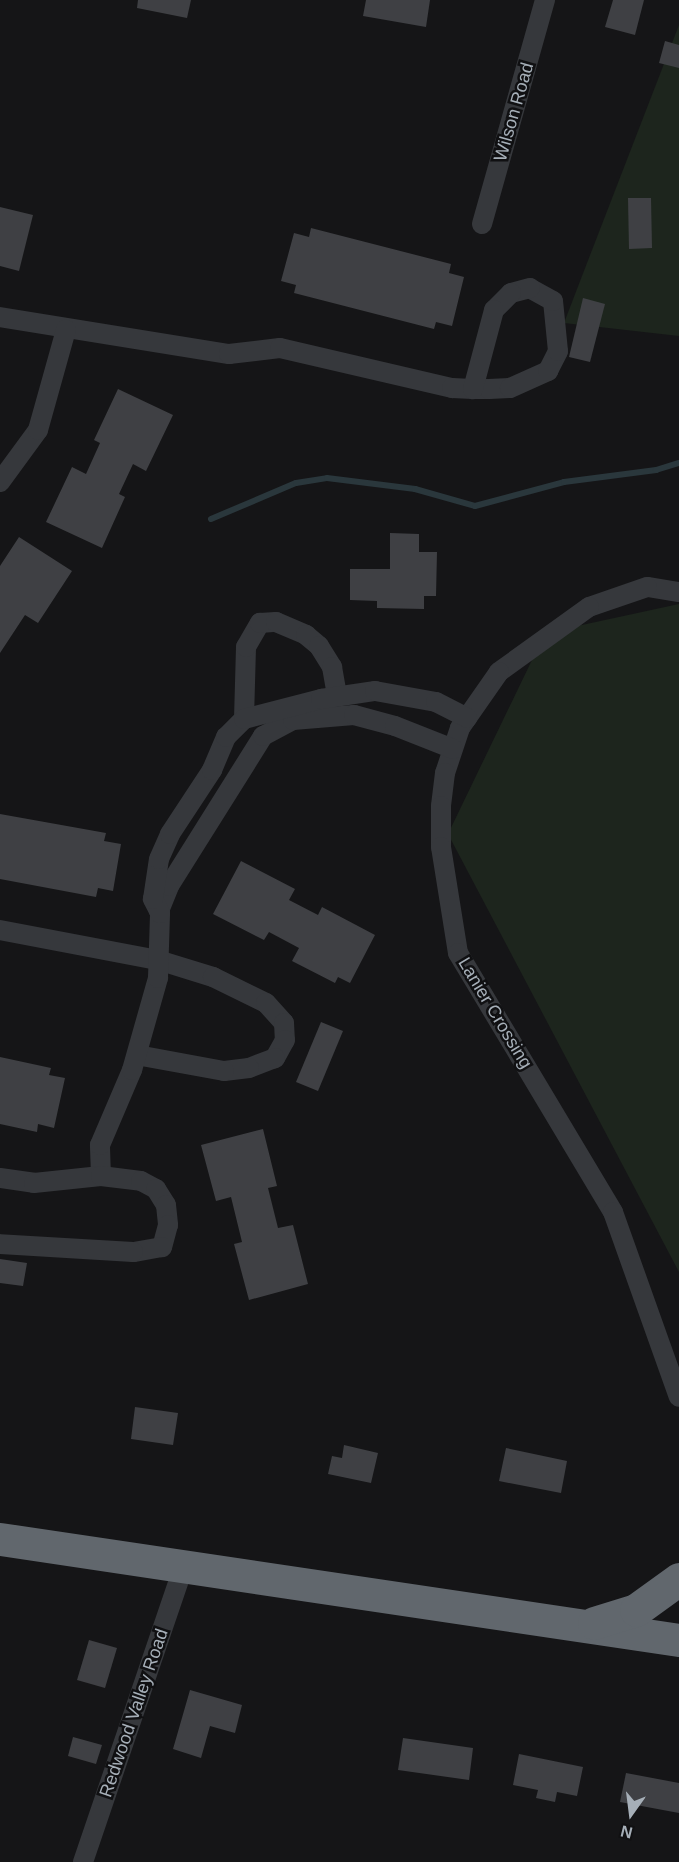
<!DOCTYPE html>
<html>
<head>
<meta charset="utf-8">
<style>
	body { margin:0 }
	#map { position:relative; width:679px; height:1862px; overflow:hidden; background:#151517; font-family:Arial,sans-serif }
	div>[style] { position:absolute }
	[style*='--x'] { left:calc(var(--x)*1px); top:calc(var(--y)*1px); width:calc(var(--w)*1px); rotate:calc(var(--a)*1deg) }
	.green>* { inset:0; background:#1d251d }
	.stream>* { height:6px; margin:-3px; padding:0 3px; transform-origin:3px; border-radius:3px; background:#2a373c }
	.building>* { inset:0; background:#3f4044 }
	.street>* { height:20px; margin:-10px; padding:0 10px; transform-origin:10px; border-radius:10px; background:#36383c }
	.highway>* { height:33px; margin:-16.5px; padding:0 16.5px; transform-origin:16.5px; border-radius:16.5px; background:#61676d }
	span { translate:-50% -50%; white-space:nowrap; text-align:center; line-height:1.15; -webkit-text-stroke:5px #101012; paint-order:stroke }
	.street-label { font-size:18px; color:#a6afb8 }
	.north { position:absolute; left:601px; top:1784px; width:60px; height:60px; -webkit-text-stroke:4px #101012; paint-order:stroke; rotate:194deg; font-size:16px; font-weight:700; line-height:24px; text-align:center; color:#a6afb8 }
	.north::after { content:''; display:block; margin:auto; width:21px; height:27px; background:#a6afb8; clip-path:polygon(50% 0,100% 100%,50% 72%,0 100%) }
</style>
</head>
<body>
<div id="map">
	<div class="green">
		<i style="clip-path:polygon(679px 25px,679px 336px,564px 323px,582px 276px)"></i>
		<i style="clip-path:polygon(679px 604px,679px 1272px,448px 834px,545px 633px)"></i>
	</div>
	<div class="stream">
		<i style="--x:211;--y:519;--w:92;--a:-23"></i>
		<i style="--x:296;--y:483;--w:31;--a:-9"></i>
		<i style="--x:327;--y:478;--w:89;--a:7.1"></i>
		<i style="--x:415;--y:489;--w:62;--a:15.8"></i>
		<i style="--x:475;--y:506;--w:92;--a:-15.1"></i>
		<i style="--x:564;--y:482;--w:93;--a:-7.4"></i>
		<i style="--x:656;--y:470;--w:24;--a:-17"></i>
	</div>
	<div class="building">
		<i style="clip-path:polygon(138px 0,191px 0,187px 18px,137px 8px)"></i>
		<i style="clip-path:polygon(366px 0,430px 0,426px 27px,363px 16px)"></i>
		<i style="clip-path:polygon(613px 0,644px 0,635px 35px,605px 27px)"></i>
		<i style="clip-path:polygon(665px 41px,679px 45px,679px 68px,659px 63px)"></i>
		<i style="clip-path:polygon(628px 198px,651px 198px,652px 248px,629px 249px)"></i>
		<i style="clip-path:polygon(0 207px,33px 215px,19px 271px,0 266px)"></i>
		<i style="clip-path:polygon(311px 228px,451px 264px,449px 273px,464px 277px,452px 326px,436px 322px,434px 329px,294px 293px,296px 285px,281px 281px,294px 233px,309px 237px)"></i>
		<i style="clip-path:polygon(583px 298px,605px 304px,590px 362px,569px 357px)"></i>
		<i style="clip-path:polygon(118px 389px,173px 415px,146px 471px,133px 464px,119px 494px,125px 497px,102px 548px,46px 522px,72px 467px,86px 474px,100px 443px,94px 440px)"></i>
		<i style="clip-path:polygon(390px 533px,419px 534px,419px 552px,437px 552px,436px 596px,424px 596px,424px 609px,377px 608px,377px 601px,350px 600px,350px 569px,390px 569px)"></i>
		<i style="clip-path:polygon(19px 537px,72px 571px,38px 623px,25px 615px,0 653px,0 566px)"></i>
		<i style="clip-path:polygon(0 814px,106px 833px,104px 841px,121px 844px,113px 891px,98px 888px,96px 897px,0 879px)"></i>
		<i style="clip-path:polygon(241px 861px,295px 889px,289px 900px,318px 915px,322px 907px,375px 935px,350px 983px,338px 977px,335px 983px,292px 961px,299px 948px,269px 932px,264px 940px,213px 914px)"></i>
		<i style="clip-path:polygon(321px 1022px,343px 1031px,318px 1091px,296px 1082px)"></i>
		<i style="clip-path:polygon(0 1057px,51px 1068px,49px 1075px,65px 1078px,54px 1128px,38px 1124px,37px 1132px,0 1124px)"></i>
		<i style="clip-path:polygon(263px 1129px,277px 1186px,268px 1188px,278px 1228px,293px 1225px,308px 1284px,249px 1300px,234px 1244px,242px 1242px,231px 1197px,216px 1201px,201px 1145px)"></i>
		<i style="clip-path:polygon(0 1259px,27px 1263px,23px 1286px,0 1283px)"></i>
		<i style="clip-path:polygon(135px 1407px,178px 1413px,173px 1445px,131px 1439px)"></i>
		<i style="clip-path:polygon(344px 1445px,378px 1453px,371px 1483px,328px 1474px,332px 1456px,342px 1458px)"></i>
		<i style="clip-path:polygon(506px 1448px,567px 1461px,561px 1493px,499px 1481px)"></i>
		<i style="clip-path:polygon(89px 1640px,117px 1648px,105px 1688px,77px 1680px)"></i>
		<i style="clip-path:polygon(190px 1690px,242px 1705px,235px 1733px,210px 1726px,201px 1758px,173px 1749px)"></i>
		<i style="clip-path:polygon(73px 1737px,102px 1745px,96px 1764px,68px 1756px)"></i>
		<i style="clip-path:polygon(403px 1738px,473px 1748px,469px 1780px,398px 1770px)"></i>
		<i style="clip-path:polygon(519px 1754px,583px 1767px,577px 1796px,557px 1792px,555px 1802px,536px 1798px,538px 1790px,513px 1785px)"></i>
		<i style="clip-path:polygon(626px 1773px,679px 1783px,679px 1813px,620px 1802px)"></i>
	</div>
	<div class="street">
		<i style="--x:482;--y:224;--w:233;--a:-74.3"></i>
		<i style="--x:0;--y:317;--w:232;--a:9.2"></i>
		<i style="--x:229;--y:354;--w:51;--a:-6.7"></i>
		<i style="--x:280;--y:348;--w:177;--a:13.1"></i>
		<i style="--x:452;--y:388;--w:21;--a:3"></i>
		<i style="--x:473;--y:389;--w:16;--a:0"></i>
		<i style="--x:489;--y:389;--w:21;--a:-3"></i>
		<i style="--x:510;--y:388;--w:42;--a:-24.1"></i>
		<i style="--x:548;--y:371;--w:22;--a:-63"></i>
		<i style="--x:558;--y:351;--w:50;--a:-95.7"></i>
		<i style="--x:553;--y:301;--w:26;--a:-151"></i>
		<i style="--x:530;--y:288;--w:20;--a:165"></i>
		<i style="--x:511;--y:293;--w:24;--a:135"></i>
		<i style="--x:494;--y:310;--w:82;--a:104.9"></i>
		<i style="--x:0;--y:482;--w:64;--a:-53.8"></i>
		<i style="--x:38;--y:430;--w:104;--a:-74.4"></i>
		<i style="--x:679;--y:592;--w:32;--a:-171"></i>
		<i style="--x:647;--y:587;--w:61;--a:161"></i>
		<i style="--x:589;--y:607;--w:111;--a:144.2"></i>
		<i style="--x:499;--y:672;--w:68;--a:124.9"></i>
		<i style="--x:460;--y:728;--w:47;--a:108.4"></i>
		<i style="--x:445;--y:773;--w:33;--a:97"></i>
		<i style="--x:441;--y:806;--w:41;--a:90"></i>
		<i style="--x:441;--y:847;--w:107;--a:80.9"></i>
		<i style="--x:458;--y:953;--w:302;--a:59.1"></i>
		<i style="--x:613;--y:1212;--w:196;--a:70.4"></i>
		<i style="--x:244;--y:719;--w:72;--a:-88.4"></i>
		<i style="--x:246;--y:647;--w:28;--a:-60"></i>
		<i style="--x:260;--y:623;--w:16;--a:-4"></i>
		<i style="--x:276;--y:622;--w:33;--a:23"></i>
		<i style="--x:306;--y:635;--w:17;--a:40"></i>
		<i style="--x:319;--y:646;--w:25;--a:58"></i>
		<i style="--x:332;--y:667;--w:29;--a:80"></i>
		<i style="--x:159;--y:911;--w:27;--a:-68"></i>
		<i style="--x:169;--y:886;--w:177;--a:-57.9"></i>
		<i style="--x:263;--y:736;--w:34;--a:-28"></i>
		<i style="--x:293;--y:720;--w:61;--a:-4.7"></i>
		<i style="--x:354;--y:715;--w:42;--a:15"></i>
		<i style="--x:395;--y:726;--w:62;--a:21.6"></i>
		<i style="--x:0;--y:930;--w:161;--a:10.8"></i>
		<i style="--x:158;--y:960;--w:58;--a:17.2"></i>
		<i style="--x:213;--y:977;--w:59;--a:26.1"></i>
		<i style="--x:266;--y:1003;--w:27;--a:48"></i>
		<i style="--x:284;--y:1023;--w:17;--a:87"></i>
		<i style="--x:285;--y:1040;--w:21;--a:119"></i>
		<i style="--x:275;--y:1058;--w:28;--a:159"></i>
		<i style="--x:249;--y:1068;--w:25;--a:173"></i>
		<i style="--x:224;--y:1071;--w:88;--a:-169.6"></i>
		<i style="--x:101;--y:1176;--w:31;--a:-92"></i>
		<i style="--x:100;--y:1145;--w:82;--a:-66.9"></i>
		<i style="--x:132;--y:1070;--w:96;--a:-74.2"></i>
		<i style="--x:158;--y:978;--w:65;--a:-88.2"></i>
		<i style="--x:160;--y:913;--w:16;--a:-117"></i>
		<i style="--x:153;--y:899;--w:40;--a:-81.5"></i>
		<i style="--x:159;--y:859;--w:27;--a:-66"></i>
		<i style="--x:170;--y:834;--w:77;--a:-56.7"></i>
		<i style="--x:212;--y:770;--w:36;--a:-67"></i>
		<i style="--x:226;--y:737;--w:25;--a:-45"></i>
		<i style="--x:244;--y:719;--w:80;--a:-14.6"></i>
		<i style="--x:321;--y:699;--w:55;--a:-8.4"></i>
		<i style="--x:375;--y:691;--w:62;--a:10.2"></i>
		<i style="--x:436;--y:702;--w:35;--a:27"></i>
		<i style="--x:0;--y:1178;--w:34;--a:8"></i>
		<i style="--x:34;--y:1183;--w:67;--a:-6"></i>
		<i style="--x:101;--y:1176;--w:40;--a:7.1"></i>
		<i style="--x:141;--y:1181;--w:17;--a:28"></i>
		<i style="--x:156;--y:1189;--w:19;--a:58"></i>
		<i style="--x:166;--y:1205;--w:20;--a:84"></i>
		<i style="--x:168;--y:1225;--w:23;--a:105"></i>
		<i style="--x:162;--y:1247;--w:29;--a:170"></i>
		<i style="--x:133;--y:1252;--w:133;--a:-176.6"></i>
		<i style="--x:83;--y:1862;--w:314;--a:-71.2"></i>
	</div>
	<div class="highway">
		<i style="--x:0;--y:1539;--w:686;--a:8.46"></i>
		<i style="--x:594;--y:1623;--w:44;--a:-17.2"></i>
		<i style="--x:636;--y:1610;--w:53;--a:-35.8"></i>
	</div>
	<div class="street-label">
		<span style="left:514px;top:112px;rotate:-74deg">Wilson Road</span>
		<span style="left:495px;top:1013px;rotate:59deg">Lanier Crossing</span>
		<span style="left:134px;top:1713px;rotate:-71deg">Redwood Valley Road</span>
	</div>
	<div class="north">N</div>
</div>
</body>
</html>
